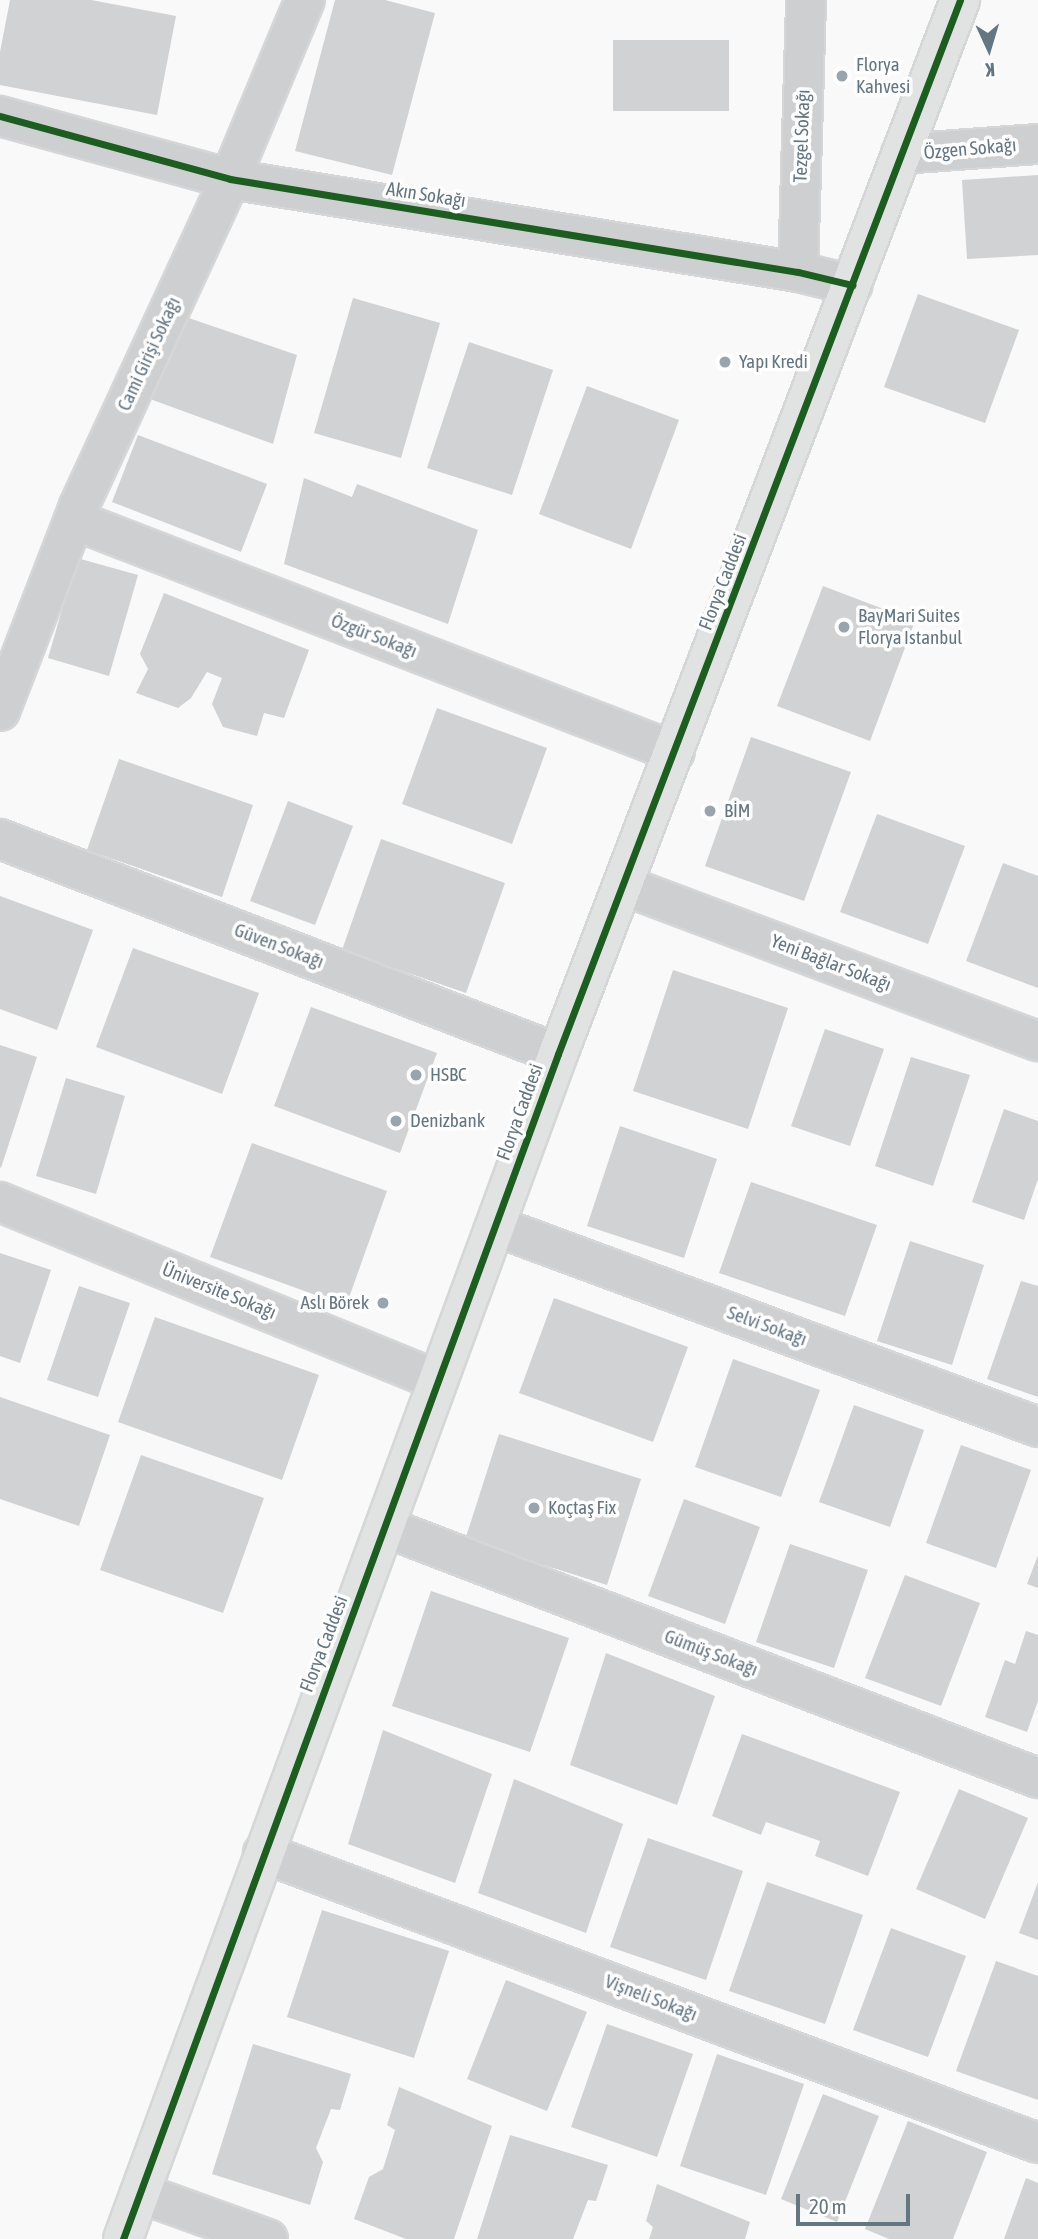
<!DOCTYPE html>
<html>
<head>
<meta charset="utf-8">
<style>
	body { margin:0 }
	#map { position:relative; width:1038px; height:2239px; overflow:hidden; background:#f9f9f9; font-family:"Asap Condensed",sans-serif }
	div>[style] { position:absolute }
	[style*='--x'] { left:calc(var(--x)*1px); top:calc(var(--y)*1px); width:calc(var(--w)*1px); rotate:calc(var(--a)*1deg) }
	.building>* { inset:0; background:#d0d2d3 }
	.roads { filter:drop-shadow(2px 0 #d5d6d7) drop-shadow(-2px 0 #d5d6d7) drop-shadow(0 2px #d5d6d7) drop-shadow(0 -2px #d5d6d7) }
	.minor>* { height:38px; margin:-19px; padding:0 19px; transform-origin:19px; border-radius:19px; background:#cecfd0 }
	.major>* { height:38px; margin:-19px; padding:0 19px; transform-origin:19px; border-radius:19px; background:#e1e2e2 }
	.cycleway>* { height:7px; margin:-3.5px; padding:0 3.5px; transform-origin:3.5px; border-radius:3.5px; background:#1b5e20 }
	.dots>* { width:19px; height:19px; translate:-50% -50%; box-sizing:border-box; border:4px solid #fff; border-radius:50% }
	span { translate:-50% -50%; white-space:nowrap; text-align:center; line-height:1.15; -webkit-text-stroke:7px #fff; paint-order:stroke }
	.poi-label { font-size:19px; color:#657683 }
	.left { translate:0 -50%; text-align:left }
	.right { translate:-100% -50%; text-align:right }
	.street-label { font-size:19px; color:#657683 }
	.north { position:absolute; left:954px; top:14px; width:70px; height:70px; -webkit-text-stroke:5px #fff; paint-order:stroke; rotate:176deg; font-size:19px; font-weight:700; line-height:28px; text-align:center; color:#657683 }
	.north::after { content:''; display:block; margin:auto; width:24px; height:32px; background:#657683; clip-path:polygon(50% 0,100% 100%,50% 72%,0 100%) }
	.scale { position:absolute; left:796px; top:2194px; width:114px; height:32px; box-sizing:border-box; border:4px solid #657683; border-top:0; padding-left:9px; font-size:21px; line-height:24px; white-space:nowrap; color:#657683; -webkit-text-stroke:5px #fff; paint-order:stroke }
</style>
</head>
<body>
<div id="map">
	<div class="building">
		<i style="clip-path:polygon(10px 0,91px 0,176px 16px,157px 115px,0 85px,0 52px)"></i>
		<i style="clip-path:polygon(335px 0,385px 0,435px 13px,392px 175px,295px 151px)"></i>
		<i style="clip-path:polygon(613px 40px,729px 40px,729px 111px,613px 111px)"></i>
		<i style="clip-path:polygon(1038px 175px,1038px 255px,967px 259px,962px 180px)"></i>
		<i style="clip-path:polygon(918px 294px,1019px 330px,985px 423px,884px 387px)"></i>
		<i style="clip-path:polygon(353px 298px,440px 323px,401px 458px,314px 433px)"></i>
		<i style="clip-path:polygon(180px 315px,297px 355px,273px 444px,150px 399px)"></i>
		<i style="clip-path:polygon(469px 342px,553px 370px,512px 495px,427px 468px)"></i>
		<i style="clip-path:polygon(587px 386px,679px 420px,631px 549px,539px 514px)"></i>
		<i style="clip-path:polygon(138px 435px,267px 484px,241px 552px,112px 502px)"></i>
		<i style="clip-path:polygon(304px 478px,352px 497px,357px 484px,478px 530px,448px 624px,284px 564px)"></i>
		<i style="clip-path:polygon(77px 558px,138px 575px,109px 676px,48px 658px)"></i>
		<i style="clip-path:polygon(823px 586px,915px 621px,870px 741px,777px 706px)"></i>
		<i style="clip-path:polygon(164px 593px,309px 650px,284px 718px,264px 713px,257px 736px,223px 727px,212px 704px,222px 678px,207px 672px,191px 698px,178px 708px,136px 693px,148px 669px,140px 654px)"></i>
		<i style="clip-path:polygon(437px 708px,547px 748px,512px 844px,402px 804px)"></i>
		<i style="clip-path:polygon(751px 737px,851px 772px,804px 901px,705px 866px)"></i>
		<i style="clip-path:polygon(119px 759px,253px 805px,222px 897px,87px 850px)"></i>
		<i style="clip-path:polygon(288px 801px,353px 826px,315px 925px,250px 901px)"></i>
		<i style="clip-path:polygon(877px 814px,965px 846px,928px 944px,840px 912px)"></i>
		<i style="clip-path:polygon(381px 839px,505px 883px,466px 993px,342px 950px)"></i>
		<i style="clip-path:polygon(1003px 863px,1038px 876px,1038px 988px,966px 961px)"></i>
		<i style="clip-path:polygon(0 896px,93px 930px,57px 1030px,0 1009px)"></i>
		<i style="clip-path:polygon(133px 948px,259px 993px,222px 1094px,96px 1047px)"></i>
		<i style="clip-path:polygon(673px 970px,788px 1008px,748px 1129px,633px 1091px)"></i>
		<i style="clip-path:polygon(311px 1007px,437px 1053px,400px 1153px,274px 1106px)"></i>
		<i style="clip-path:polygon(825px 1029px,884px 1049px,850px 1146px,791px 1126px)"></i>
		<i style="clip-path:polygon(0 1045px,37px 1057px,1px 1168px,0 1167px)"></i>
		<i style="clip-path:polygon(911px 1057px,970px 1075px,933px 1186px,875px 1166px)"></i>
		<i style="clip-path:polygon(66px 1078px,125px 1096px,96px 1194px,36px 1176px)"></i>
		<i style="clip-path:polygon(1004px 1109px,1038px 1121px,1038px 1179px,1024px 1220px,972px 1202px)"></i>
		<i style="clip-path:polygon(620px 1126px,717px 1159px,684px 1258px,587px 1226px)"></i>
		<i style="clip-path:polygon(252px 1143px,387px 1191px,346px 1306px,210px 1257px)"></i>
		<i style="clip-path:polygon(751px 1182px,877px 1225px,845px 1316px,719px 1273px)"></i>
		<i style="clip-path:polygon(910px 1241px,984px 1265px,952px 1365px,877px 1341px)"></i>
		<i style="clip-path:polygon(0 1253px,51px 1270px,20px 1363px,0 1356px)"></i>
		<i style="clip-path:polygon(1021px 1281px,1038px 1286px,1038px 1397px,987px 1379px)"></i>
		<i style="clip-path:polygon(79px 1286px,130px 1303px,98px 1397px,47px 1380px)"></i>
		<i style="clip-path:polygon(554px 1298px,688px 1347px,653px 1442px,519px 1393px)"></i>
		<i style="clip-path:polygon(155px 1317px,319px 1375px,282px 1480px,118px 1422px)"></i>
		<i style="clip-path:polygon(733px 1359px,820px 1390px,781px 1497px,695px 1467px)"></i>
		<i style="clip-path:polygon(0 1397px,110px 1435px,79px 1526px,0 1499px)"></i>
		<i style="clip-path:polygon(854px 1405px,924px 1430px,890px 1527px,819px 1502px)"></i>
		<i style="clip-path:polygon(499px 1434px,641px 1479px,607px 1585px,465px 1540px)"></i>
		<i style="clip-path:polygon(961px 1445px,1031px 1470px,996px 1568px,926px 1543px)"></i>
		<i style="clip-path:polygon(141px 1455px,264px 1498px,223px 1613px,100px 1570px)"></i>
		<i style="clip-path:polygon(684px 1499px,760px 1527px,725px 1624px,648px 1596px)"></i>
		<i style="clip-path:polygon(790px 1544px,868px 1570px,834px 1668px,756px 1642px)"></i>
		<i style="clip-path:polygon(1038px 1555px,1038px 1588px,1027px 1584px)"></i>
		<i style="clip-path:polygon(905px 1575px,980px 1603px,941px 1706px,865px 1678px)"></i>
		<i style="clip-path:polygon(431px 1591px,569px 1638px,530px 1752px,392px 1706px)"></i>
		<i style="clip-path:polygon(1026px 1631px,1038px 1635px,1038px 1701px,1027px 1732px,985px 1717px,1005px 1660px,1015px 1664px)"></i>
		<i style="clip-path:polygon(606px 1653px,715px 1696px,677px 1805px,570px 1765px)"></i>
		<i style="clip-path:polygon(383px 1730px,492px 1774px,455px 1883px,348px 1844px)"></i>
		<i style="clip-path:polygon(742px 1734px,900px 1792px,868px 1876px,815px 1856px,820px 1841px,766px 1822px,761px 1835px,712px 1816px)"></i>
		<i style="clip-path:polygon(514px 1779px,623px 1824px,586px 1933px,478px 1893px)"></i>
		<i style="clip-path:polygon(959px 1789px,1028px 1818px,985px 1919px,916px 1889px)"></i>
		<i style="clip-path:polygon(648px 1838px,743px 1871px,706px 1980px,610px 1947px)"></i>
		<i style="clip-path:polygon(767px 1882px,863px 1915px,825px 2024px,729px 1991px)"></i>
		<i style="clip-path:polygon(1038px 1882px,1038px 1940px,1019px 1933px)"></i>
		<i style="clip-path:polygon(322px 1910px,449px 1951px,414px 2058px,287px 2017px)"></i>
		<i style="clip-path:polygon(891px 1928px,966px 1956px,928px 2057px,853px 2030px)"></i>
		<i style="clip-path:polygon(996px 1961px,1038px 1976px,1038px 2100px,956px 2071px)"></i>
		<i style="clip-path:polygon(506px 1980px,587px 2012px,547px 2111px,467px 2079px)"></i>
		<i style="clip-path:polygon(607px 2024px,693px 2054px,657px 2157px,571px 2127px)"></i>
		<i style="clip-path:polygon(253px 2044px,351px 2074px,340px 2110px,331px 2109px,316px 2148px,323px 2162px,310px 2205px,212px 2174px)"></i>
		<i style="clip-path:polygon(717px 2054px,804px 2084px,766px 2195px,680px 2166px)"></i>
		<i style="clip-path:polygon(399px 2087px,492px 2126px,454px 2239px,406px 2239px,354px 2219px,369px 2177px,383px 2169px,395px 2130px,387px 2125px)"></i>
		<i style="clip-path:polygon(823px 2094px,879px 2116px,837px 2222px,781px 2199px)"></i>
		<i style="clip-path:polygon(908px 2121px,987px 2152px,953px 2239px,889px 2239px,865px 2229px)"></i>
		<i style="clip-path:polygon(510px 2135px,608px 2165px,596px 2201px,588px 2200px,573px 2239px,477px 2239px)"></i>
		<i style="clip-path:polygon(1026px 2178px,1038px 2183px,1038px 2239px,1004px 2239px)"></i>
		<i style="clip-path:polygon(657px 2184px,750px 2222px,745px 2239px,649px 2239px,653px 2227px,646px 2221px)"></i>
	</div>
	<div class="roads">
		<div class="minor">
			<i style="--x:0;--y:116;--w:238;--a:15.3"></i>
			<i style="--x:230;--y:179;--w:576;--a:9.3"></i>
			<i style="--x:798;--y:272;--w:56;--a:13.5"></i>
			<i style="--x:901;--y:154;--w:137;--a:-4.2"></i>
			<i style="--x:798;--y:272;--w:272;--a:-88.3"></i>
			<i style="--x:74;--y:520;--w:644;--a:21.11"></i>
			<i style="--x:0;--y:711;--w:220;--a:-68.9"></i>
			<i style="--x:79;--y:506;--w:360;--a:-65.2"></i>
			<i style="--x:230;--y:179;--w:194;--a:-67.3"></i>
			<i style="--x:0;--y:839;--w:598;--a:21.07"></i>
			<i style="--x:625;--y:886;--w:441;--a:20.6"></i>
			<i style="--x:0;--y:1202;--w:473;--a:22.2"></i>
			<i style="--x:495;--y:1226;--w:579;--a:20.31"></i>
			<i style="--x:385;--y:1527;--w:700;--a:21.03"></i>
			<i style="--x:263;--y:1853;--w:827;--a:20.52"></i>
			<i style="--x:140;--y:2193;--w:136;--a:19.8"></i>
		</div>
		<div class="major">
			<i style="--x:123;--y:2239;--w:1262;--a:-69.84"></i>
			<i style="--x:558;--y:1054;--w:1128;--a:-69.12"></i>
		</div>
	</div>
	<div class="cycleway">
		<i style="--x:0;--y:116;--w:238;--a:15.3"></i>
		<i style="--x:230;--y:179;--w:576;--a:9.3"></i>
		<i style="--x:798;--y:272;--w:56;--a:13.5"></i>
		<i style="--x:123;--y:2239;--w:1262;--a:-69.84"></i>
		<i style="--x:558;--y:1054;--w:1128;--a:-69.12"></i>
	</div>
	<div class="dots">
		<i style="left:842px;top:76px;background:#99a4ac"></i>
		<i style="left:725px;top:362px;background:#99a4ac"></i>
		<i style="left:844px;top:627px;background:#99a4ac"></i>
		<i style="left:710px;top:811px;background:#99a4ac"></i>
		<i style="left:416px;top:1075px;background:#99a4ac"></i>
		<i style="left:396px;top:1121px;background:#99a4ac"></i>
		<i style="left:383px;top:1303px;background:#99a4ac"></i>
		<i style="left:534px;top:1508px;background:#99a4ac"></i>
	</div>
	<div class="poi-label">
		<span class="left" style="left:856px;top:76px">Florya<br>Kahvesi</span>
		<span class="left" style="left:739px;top:362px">Yapı Kredi</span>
		<span class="left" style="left:858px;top:627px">BayMari Suites<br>Florya Istanbul</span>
		<span class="left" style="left:724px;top:811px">BİM</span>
		<span class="left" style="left:430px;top:1075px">HSBC</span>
		<span class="left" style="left:410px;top:1121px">Denizbank</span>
		<span class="right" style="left:369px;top:1303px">Aslı Börek</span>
		<span class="left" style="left:548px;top:1508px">Koçtaş Fix</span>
	</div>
	<div class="street-label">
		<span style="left:802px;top:136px;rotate:-88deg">Tezgel Sokağı</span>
		<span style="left:970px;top:149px;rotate:-5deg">Özgen Sokağı</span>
		<span style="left:426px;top:195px;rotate:9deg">Akın Sokağı</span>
		<span style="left:149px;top:354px;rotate:-65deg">Cami Girişi Sokağı</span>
		<span style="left:723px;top:582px;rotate:-69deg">Florya Caddesi</span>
		<span style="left:374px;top:636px;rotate:21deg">Özgür Sokağı</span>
		<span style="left:279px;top:946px;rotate:21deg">Güven Sokağı</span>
		<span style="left:831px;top:963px;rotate:21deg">Yeni Bağlar Sokağı</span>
		<span style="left:520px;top:1112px;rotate:-70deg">Florya Caddesi</span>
		<span style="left:219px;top:1291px;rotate:22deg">Üniversite Sokağı</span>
		<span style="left:767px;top:1326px;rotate:20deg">Selvi Sokağı</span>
		<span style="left:324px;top:1644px;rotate:-69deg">Florya Caddesi</span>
		<span style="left:711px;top:1653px;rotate:21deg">Gümüş Sokağı</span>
		<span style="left:651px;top:1998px;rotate:21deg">Vişneli Sokağı</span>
	</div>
	<div class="north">K</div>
	<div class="scale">20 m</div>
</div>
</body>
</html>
